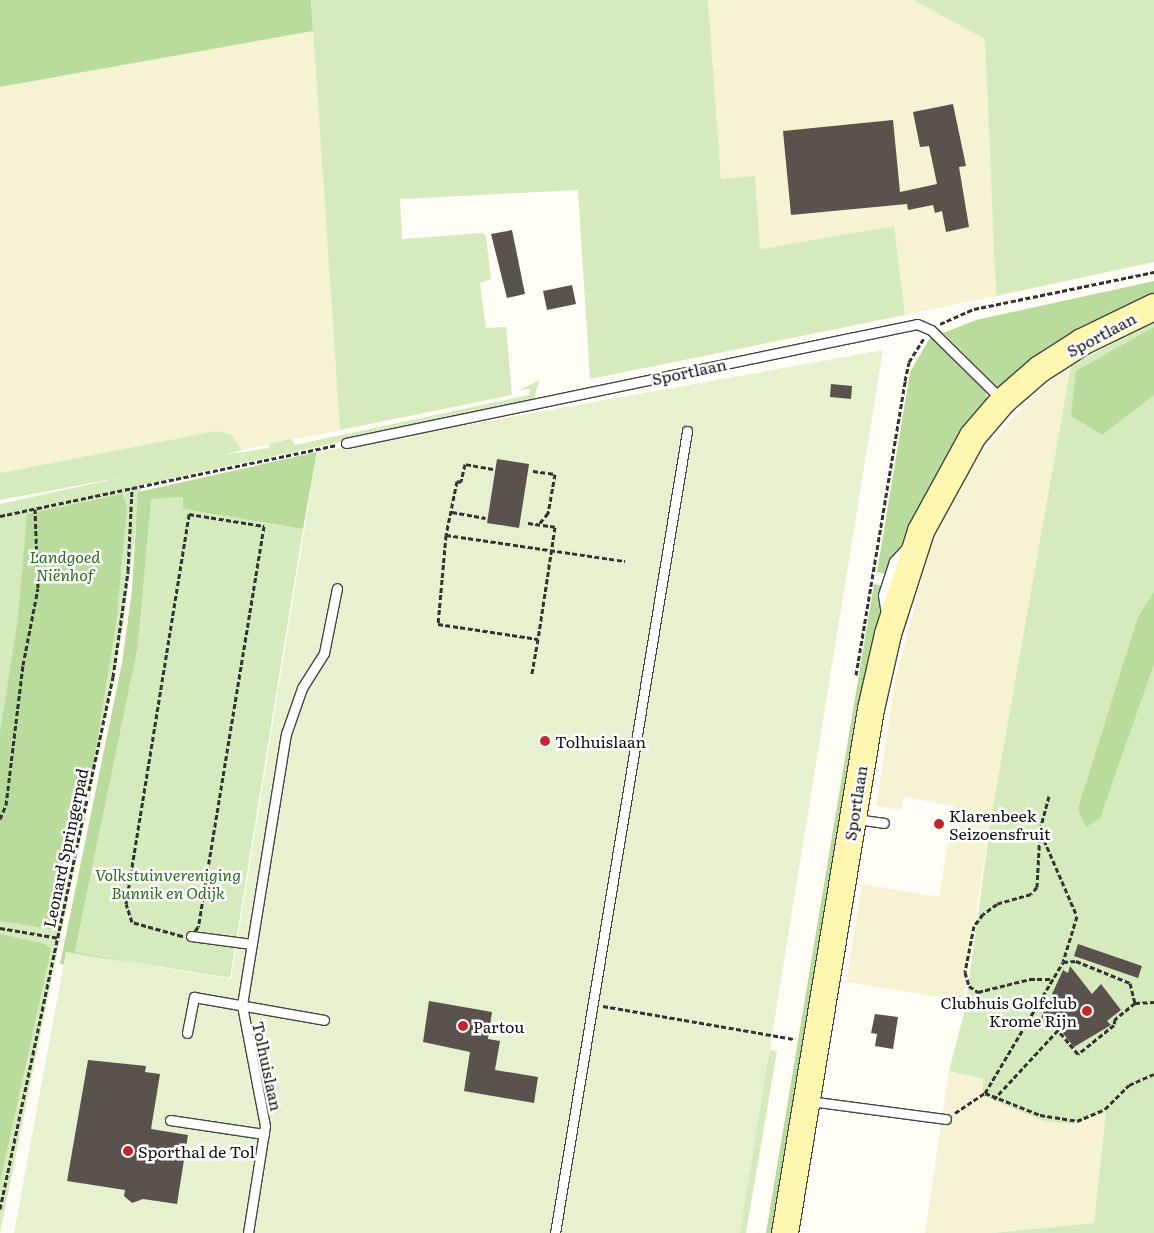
<!DOCTYPE html>
<html>
<head>
<meta charset="utf-8">
<style>
	body { margin:0 }
	#map { position:relative; width:1154px; height:1233px; overflow:hidden; background:#fffdf5; font-family:Literata,serif }
	div>[style] { position:absolute }
	[style*='--x'] { left:calc(var(--x)*1px); top:calc(var(--y)*1px); width:calc(var(--w)*1px); rotate:calc(var(--a)*1deg) }
	.farmland>* { inset:0; background:#f6f3d4 }
	.green>* { inset:0; background:#d5ebbd }
	.forest>* { inset:0; background:#b9dc9c }
	.pitch>* { inset:0; background:#e6f2cf }
	.building>* { inset:0; background:#5a524d }
	.path>* { height:3px; margin-top:-1.5px; transform-origin:0; background:repeating-linear-gradient(90deg,#333 0 5px,transparent 0 7.5px) }
	.roads { filter:drop-shadow(1px 0 #444) drop-shadow(-1px 0 #444) drop-shadow(0 1px #444) drop-shadow(0 -1px #444) }
	.lane>* { height:9px; margin:-4.5px; padding:0 4.5px; transform-origin:4.5px; border-radius:4.5px; background:#fff }
	.secondary>* { height:26px; margin:-13px; padding:0 13px; transform-origin:13px; border-radius:13px; background:#fff6b0 }
	.dots>* { width:14px; height:14px; translate:-50% -50%; box-sizing:border-box; border:2px solid #fff; border-radius:50% }
	span { translate:-50% -50%; white-space:nowrap; text-align:center; line-height:1.15; -webkit-text-stroke:5px #fff; paint-order:stroke }
	.street-label { font-size:16px; color:#111 }
	.park-label { font-size:16px; color:#2f6b1f; font-style:italic }
	.poi-label { font-size:16px; color:#111 }
	.left { translate:0 -50%; text-align:left }
	.right { translate:-100% -50%; text-align:right }
</style>
</head>
<body>
<div id="map">
	<div class="farmland">
		<i style="clip-path:polygon(708px 0,913px 0,985px 39px,996px 296px,905px 315px,893px 226px,760px 249px,755px 176px,721px 179px)"></i>
		<i style="clip-path:polygon(313px 31px,340px 430px,242px 450px,230px 434px,216px 431px,0 473px,0 87px)"></i>
		<i style="clip-path:polygon(1071px 365px,992px 812px,963px 1001px,846px 982px,862px 884px,939px 897px,954px 806px,904px 797px,901px 810px,876px 806px,896px 676px,929px 552px,952px 498px,985px 448px,1036px 393px)"></i>
		<i style="clip-path:polygon(949px 1071px,983px 1079px,1073px 1124px,1106px 1111px,1094px 1223px,992px 1233px,925px 1233px)"></i>
	</div>
	<div class="green">
		<i style="clip-path:polygon(311px 0,708px 0,721px 179px,755px 176px,760px 249px,894px 226px,905px 315px,590px 379px,578px 190px,400px 199px,402px 239px,483px 233px,486px 237px,491px 279px,480px 283px,486px 328px,506px 327px,512px 395px,340px 430px)"></i>
		<i style="clip-path:polygon(913px 0,1154px 0,1154px 262px,996px 296px,985px 39px)"></i>
		<i style="clip-path:polygon(1154px 322px,1154px 1233px,992px 1233px,1094px 1223px,1106px 1111px,1073px 1124px,1043px 1121px,983px 1096px,983px 1079px,949px 1071px,965px 1009px,992px 812px,1071px 365px)"></i>
		<i style="clip-path:polygon(540px 380px,533px 400px,141px 485px,122px 633px,0 1233px,0 504px,123px 477px,0 500px,0 473px,216px 431px,230px 434px,242px 450px,223px 455px,269px 448px,269px 444px,292px 439px,295px 445px,529px 395px,530px 389px,519px 390px)"></i>
		<i style="clip-path:polygon(184px 497px,183px 509px,303px 529px,230px 978px,75px 953px,138px 646px,151px 498px)"></i>
		<i style="clip-path:polygon(744px 1046px,777px 1051px,746px 1233px,711px 1233px)"></i>
	</div>
	<div class="forest">
		<i style="clip-path:polygon(0 0,311px 0,313px 31px,0 87px)"></i>
		<i style="clip-path:polygon(1154px 281px,1154px 296px,1086px 324px,1047px 347px,998px 388px,943px 333px,976px 320px)"></i>
		<i style="clip-path:polygon(1154px 327px,1154px 395px,1102px 435px,1071px 416px,1076px 371px)"></i>
		<i style="clip-path:polygon(931px 336px,986px 390px,987px 403px,912px 530px,890px 560px,886px 574px,877px 572px,910px 372px)"></i>
		<i style="clip-path:polygon(317px 452px,303px 529px,183px 509px,183px 497px,151px 499px,138px 646px,75px 952px,235px 982px,163px 984px,60px 964px,122px 663px,132px 590px,138px 492px)"></i>
		<i style="clip-path:polygon(122px 494px,127px 506px,116px 625px,94px 759px,56px 930px,0 921px,0 733px,18px 618px,27px 514px)"></i>
		<i style="clip-path:polygon(874px 584px,882px 586px,881px 628px,777px 1233px,766px 1233px)"></i>
		<i style="clip-path:polygon(1154px 592px,1154px 664px,1100px 818px,1086px 827px,1078px 809px,1138px 617px)"></i>
		<i style="clip-path:polygon(0 934px,45px 944px,51px 949px,0 1182px)"></i>
	</div>
	<div class="pitch">
		<i style="clip-path:polygon(883px 350px,740px 1233px,14px 1233px,66px 952px,231px 979px,317px 452px)"></i>
	</div>
	<div class="building">
		<i style="clip-path:polygon(953px 104px,966px 166px,959px 167px,969px 227px,946px 232px,942px 211px,935px 213px,933px 205px,908px 210px,907px 204px,791px 215px,783px 131px,893px 120px,900px 192px,937px 184px,929px 146px,920px 147px,913px 112px)"></i>
		<i style="clip-path:polygon(512px 230px,525px 294px,507px 298px,491px 234px)"></i>
		<i style="clip-path:polygon(572px 285px,576px 304px,547px 310px,543px 291px)"></i>
		<i style="clip-path:polygon(831px 384px,852px 386px,851px 399px,830px 397px)"></i>
		<i style="clip-path:polygon(497px 459px,529px 464px,519px 528px,487px 523px)"></i>
		<i style="clip-path:polygon(1078px 944px,1142px 966px,1138px 978px,1074px 956px)"></i>
		<i style="clip-path:polygon(1070px 966px,1092px 994px,1101px 984px,1121px 1010px,1107px 1021px,1111px 1025px,1074px 1047px,1057px 1026px,1041px 1018px,1063px 970px,1068px 973px)"></i>
		<i style="clip-path:polygon(429px 1001px,492px 1012px,488px 1039px,500px 1041px,495px 1070px,538px 1077px,534px 1103px,464px 1091px,470px 1052px,423px 1042px)"></i>
		<i style="clip-path:polygon(875px 1014px,898px 1017px,893px 1049px,875px 1046px,877px 1034px,871px 1033px)"></i>
		<i style="clip-path:polygon(88px 1060px,146px 1066px,145px 1072px,160px 1074px,151px 1129px,188px 1135px,177px 1204px,143px 1199px,132px 1203px,124px 1196px,125px 1190px,67px 1181px)"></i>
	</div>
	<div class="path">
		<i style="--x:940;--y:324;--w:37;--a:-24"></i>
		<i style="--x:974;--y:309;--w:184;--a:-11.6"></i>
		<i style="--x:493;--y:469;--w:28;--a:-170"></i>
		<i style="--x:465;--y:464;--w:18;--a:103"></i>
		<i style="--x:461;--y:482;--w:4;--a:-166"></i>
		<i style="--x:457;--y:481;--w:55;--a:101.5"></i>
		<i style="--x:446;--y:535;--w:89;--a:95.1"></i>
		<i style="--x:438;--y:624;--w:101;--a:8.5"></i>
		<i style="--x:538;--y:639;--w:36;--a:100"></i>
		<i style="--x:533;--y:471;--w:22;--a:8"></i>
		<i style="--x:555;--y:474;--w:40;--a:100"></i>
		<i style="--x:548;--y:513;--w:14;--a:129"></i>
		<i style="--x:452;--y:512;--w:34;--a:10"></i>
		<i style="--x:189;--y:514;--w:76;--a:9.1"></i>
		<i style="--x:264;--y:526;--w:406;--a:99.3"></i>
		<i style="--x:198;--y:927;--w:11;--a:128"></i>
		<i style="--x:191;--y:936;--w:9;--a:180"></i>
		<i style="--x:182;--y:936;--w:52;--a:-164.4"></i>
		<i style="--x:132;--y:922;--w:19;--a:-108"></i>
		<i style="--x:126;--y:904;--w:395;--a:-80.8"></i>
		<i style="--x:0;--y:516;--w:343;--a:-11.9"></i>
		<i style="--x:528;--y:523;--w:27;--a:8"></i>
		<i style="--x:555;--y:527;--w:113;--a:98.6"></i>
		<i style="--x:446;--y:535;--w:181;--a:8.3"></i>
		<i style="--x:856;--y:675;--w:298;--a:-80.5"></i>
		<i style="--x:905;--y:381;--w:19;--a:-78"></i>
		<i style="--x:909;--y:362;--w:28;--a:-58"></i>
		<i style="--x:1049;--y:796;--w:35;--a:105"></i>
		<i style="--x:1040;--y:830;--w:57;--a:93"></i>
		<i style="--x:1037;--y:887;--w:9;--a:131"></i>
		<i style="--x:1031;--y:894;--w:35;--a:164"></i>
		<i style="--x:997;--y:904;--w:17;--a:144"></i>
		<i style="--x:983;--y:914;--w:15;--a:127"></i>
		<i style="--x:974;--y:926;--w:47;--a:101.1"></i>
		<i style="--x:965;--y:972;--w:15;--a:74"></i>
		<i style="--x:969;--y:986;--w:11;--a:34"></i>
		<i style="--x:978;--y:992;--w:54;--a:-14"></i>
		<i style="--x:1030;--y:979;--w:20;--a:0"></i>
		<i style="--x:0;--y:819;--w:15;--a:-67"></i>
		<i style="--x:6;--y:805;--w:141;--a:-83.1"></i>
		<i style="--x:23;--y:665;--w:78;--a:-79"></i>
		<i style="--x:38;--y:588;--w:79;--a:-92.2"></i>
		<i style="--x:1041;--y:833;--w:90;--a:66.6"></i>
		<i style="--x:1077;--y:916;--w:48;--a:106.9"></i>
		<i style="--x:0;--y:928;--w:60;--a:9.6"></i>
		<i style="--x:1135;--y:1003;--w:19;--a:-3"></i>
		<i style="--x:603;--y:1006;--w:195;--a:9.8"></i>
		<i style="--x:985;--y:1093;--w:59;--a:21.8"></i>
		<i style="--x:1040;--y:1115;--w:37;--a:9"></i>
		<i style="--x:1077;--y:1121;--w:30;--a:-23"></i>
		<i style="--x:1105;--y:1109;--w:34;--a:-45"></i>
		<i style="--x:1129;--y:1085;--w:27;--a:-24"></i>
		<i style="--x:955;--y:1113;--w:36;--a:-34"></i>
		<i style="--x:985;--y:1093;--w:152;--a:-59.2"></i>
		<i style="--x:1063;--y:962;--w:13;--a:-4"></i>
		<i style="--x:1076;--y:961;--w:58;--a:22.2"></i>
		<i style="--x:1130;--y:983;--w:21;--a:76"></i>
		<i style="--x:1135;--y:1003;--w:26;--a:141"></i>
		<i style="--x:1115;--y:1019;--w:6;--a:99"></i>
		<i style="--x:1114;--y:1025;--w:46;--a:141.1"></i>
		<i style="--x:1078;--y:1054;--w:31;--a:-130"></i>
		<i style="--x:1058;--y:1030;--w:94;--a:132.8"></i>
		<i style="--x:0;--y:1209;--w:544;--a:-78.01"></i>
		<i style="--x:113;--y:677;--w:107;--a:-81.9"></i>
		<i style="--x:128;--y:571;--w:83;--a:-87.2"></i>
	</div>
	<div class="roads">
		<div class="lane">
			<i style="--x:346;--y:443;--w:583;--a:-11.77"></i>
			<i style="--x:917;--y:324;--w:15;--a:23"></i>
			<i style="--x:931;--y:330;--w:98;--a:44.6"></i>
			<i style="--x:886;--y:614;--w:19;--a:-99"></i>
			<i style="--x:883;--y:595;--w:36;--a:-72"></i>
			<i style="--x:894;--y:561;--w:21;--a:-47"></i>
			<i style="--x:856;--y:819;--w:28;--a:8"></i>
			<i style="--x:191;--y:936;--w:61;--a:7.6"></i>
			<i style="--x:187;--y:1033;--w:37;--a:-79"></i>
			<i style="--x:194;--y:997;--w:132;--a:10"></i>
			<i style="--x:809;--y:1101;--w:138;--a:7.5"></i>
			<i style="--x:170;--y:1120;--w:95;--a:8.5"></i>
			<i style="--x:248;--y:1233;--w:108;--a:-81"></i>
			<i style="--x:265;--y:1126;--w:123;--a:-100.8"></i>
			<i style="--x:242;--y:1005;--w:275;--a:-80.8"></i>
			<i style="--x:286;--y:734;--w:49;--a:-70.8"></i>
			<i style="--x:302;--y:688;--w:41;--a:-57.8"></i>
			<i style="--x:324;--y:653;--w:66;--a:-78.7"></i>
			<i style="--x:555;--y:1233;--w:813;--a:-80.65"></i>
		</div>
		<div class="secondary">
			<i style="--x:785;--y:1233;--w:531;--a:-80.68"></i>
			<i style="--x:871;--y:709;--w:77;--a:-77.2"></i>
			<i style="--x:888;--y:634;--w:108;--a:-72.2"></i>
			<i style="--x:921;--y:531;--w:108;--a:-61.3"></i>
			<i style="--x:973;--y:436;--w:46;--a:-49.4"></i>
			<i style="--x:1003;--y:401;--w:49;--a:-40.9"></i>
			<i style="--x:1040;--y:369;--w:50;--a:-32.7"></i>
			<i style="--x:1082;--y:342;--w:80;--a:-25.9"></i>
		</div>
	</div>
	<div class="dots">
		<i style="left:545px;top:741px;background:#c4262e"></i>
		<i style="left:939px;top:824px;background:#c4262e"></i>
		<i style="left:1087px;top:1011px;background:#c4262e"></i>
		<i style="left:463px;top:1026px;background:#c4262e"></i>
		<i style="left:128px;top:1151px;background:#c4262e"></i>
	</div>
	<div class="street-label">
		<span style="left:1101px;top:334px;rotate:-28deg">Sportlaan</span>
		<span style="left:689px;top:371px;rotate:-12deg">Sportlaan</span>
		<span style="left:855px;top:803px;rotate:-81deg">Sportlaan</span>
		<span style="left:65px;top:848px;rotate:-78deg">Leonard Springerpad</span>
		<span style="left:268px;top:1066px;rotate:78deg">Tolhuislaan</span>
	</div>
	<div class="park-label">
		<span style="left:65px;top:565px">Landgoed<br>Niënhof</span>
		<span style="left:168px;top:883px">Volkstuinvereniging<br>Bunnik en Odijk</span>
	</div>
	<div class="poi-label">
		<span class="left" style="left:555px;top:741px">Tolhuislaan</span>
		<span class="left" style="left:949px;top:824px">Klarenbeek<br>Seizoensfruit</span>
		<span class="right" style="left:1077px;top:1011px">Clubhuis Golfclub<br>Krome Rijn</span>
		<span class="left" style="left:473px;top:1026px">Partou</span>
		<span class="left" style="left:138px;top:1151px">Sporthal de Tol</span>
	</div>
</div>
</body>
</html>
